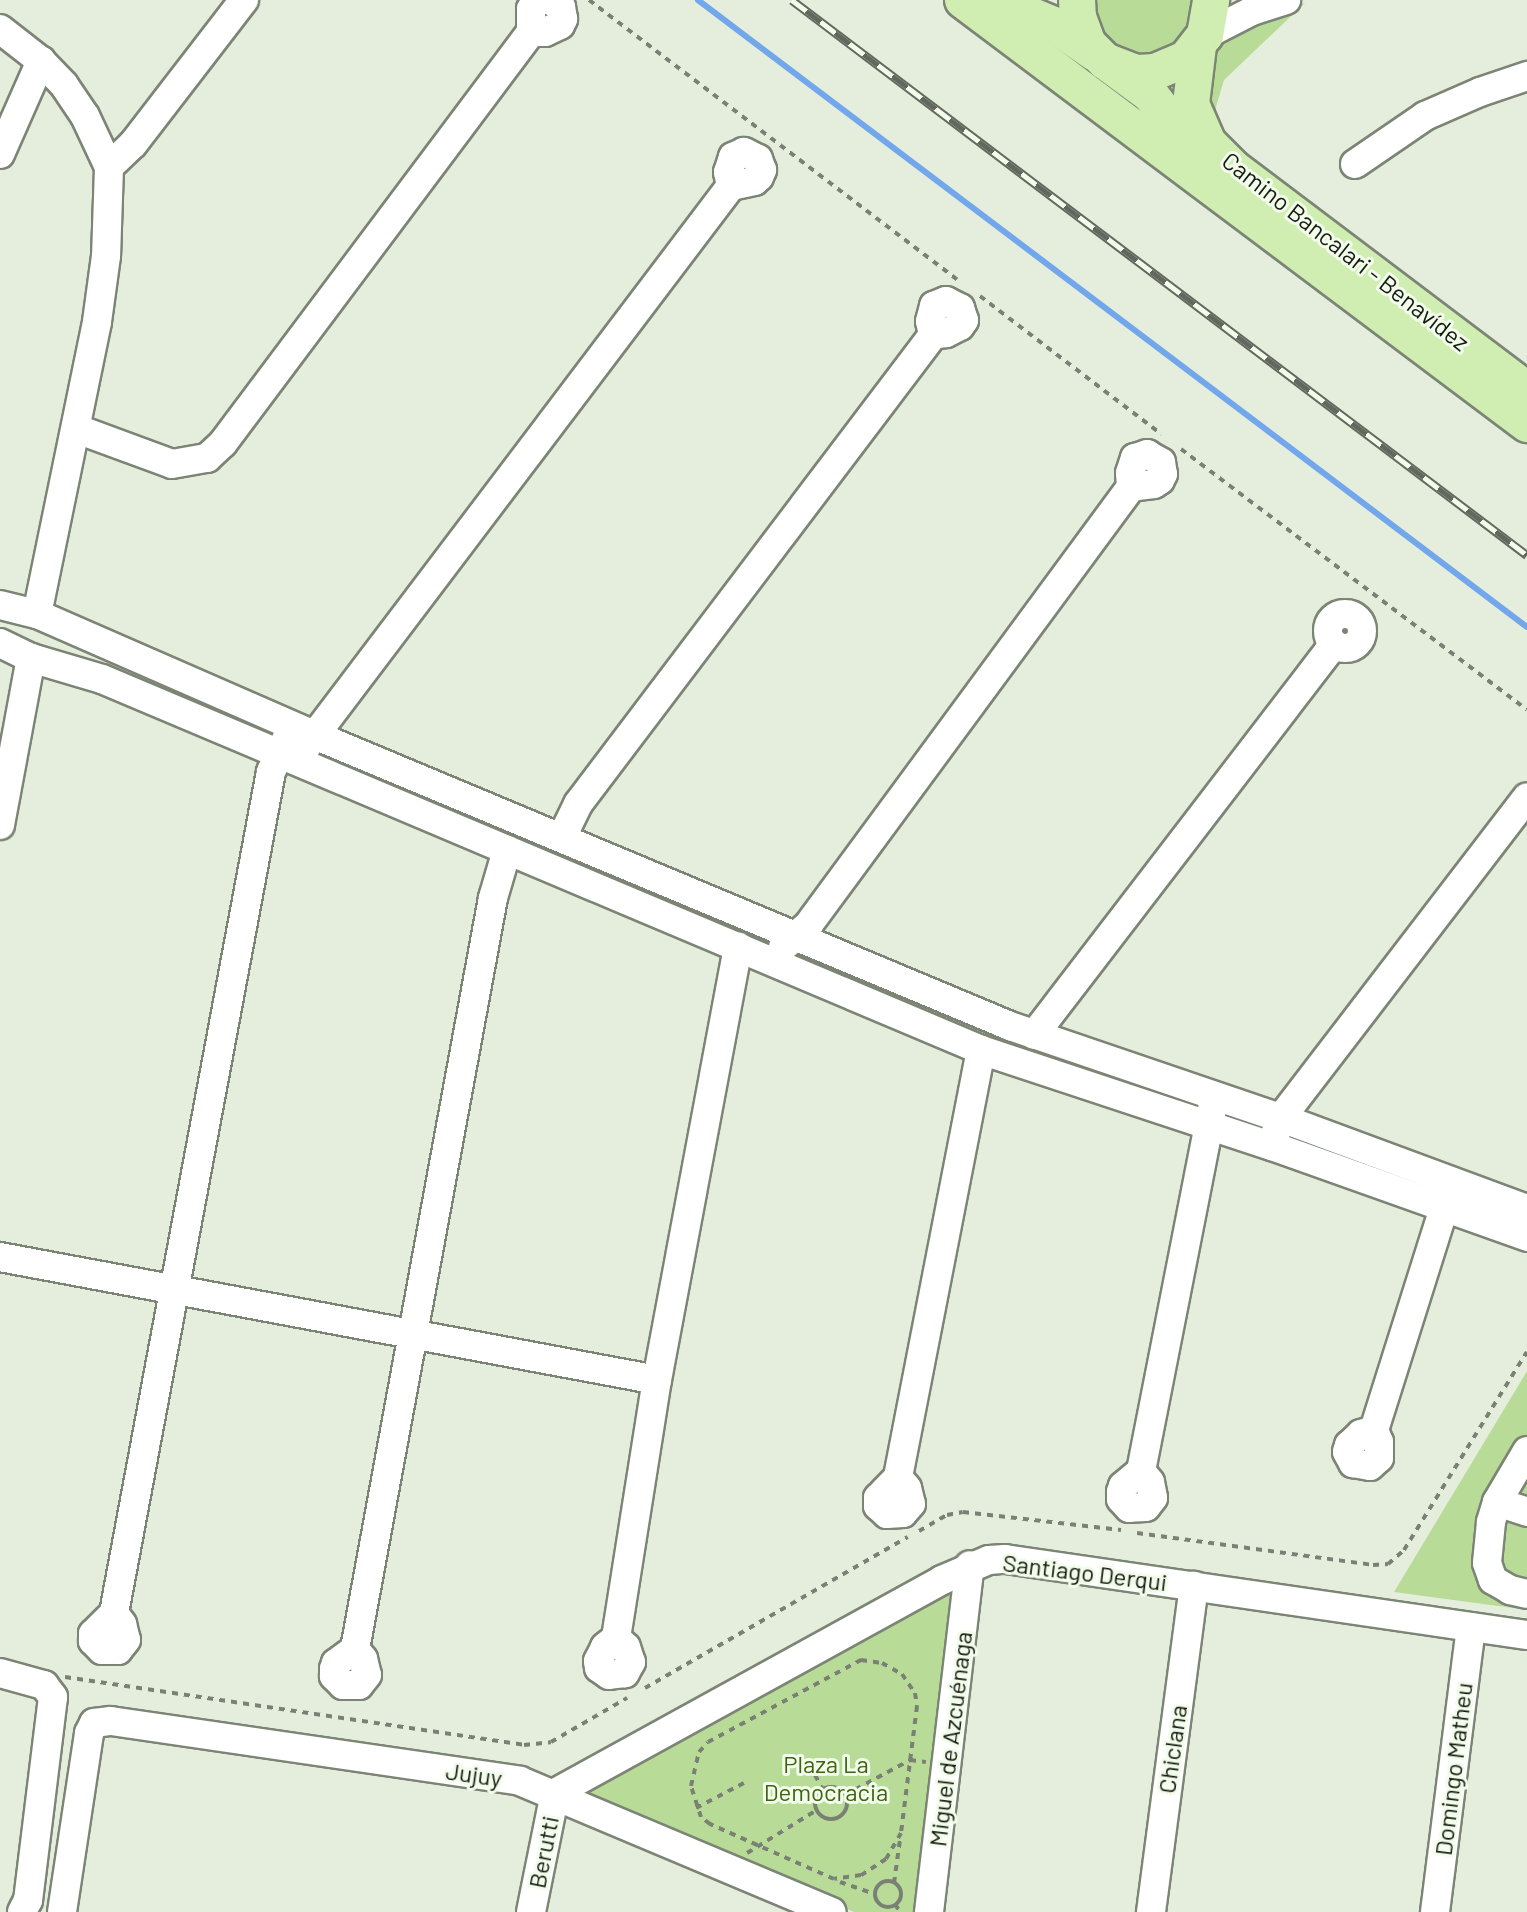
<!DOCTYPE html>
<html>
<head>
<meta charset="utf-8">
<style>
	body { margin:0 }
	#map { position:relative; width:1527px; height:1912px; overflow:hidden; background:#e5eedd; font-family:Barlow,sans-serif }
	div>[style] { position:absolute }
	[style*='--x'] { left:calc(var(--x)*1px); top:calc(var(--y)*1px); width:calc(var(--w)*1px); rotate:calc(var(--a)*1deg) }
	.green>* { inset:0; background:#b8dc97 }
	.stream>* { height:6px; margin:-3px; padding:0 3px; transform-origin:3px; border-radius:3px; background:#73a7eb }
	.path>* { height:4px; margin-top:-2px; transform-origin:0; background:repeating-linear-gradient(90deg,#7a8074 0 6px,transparent 0 12px) }
	.path>.ring { margin:-2px; padding:0; box-sizing:content-box; background:none; border:4px solid #7a8074; border-radius:50% }
	.roads { filter:drop-shadow(2px 0 #7c8575) drop-shadow(-2px 0 #7c8575) drop-shadow(0 2px #7c8575) drop-shadow(0 -2px #7c8575) }
	.minor>* { height:28px; margin:-14px; padding:0 14px; transform-origin:14px; border-radius:14px; background:#fff }
	.minor>.ring { margin:-14px; padding:0; box-sizing:content-box; background:none; border:28px solid #fff; border-radius:50% }
	.major>* { height:36px; margin:-18px; padding:0 18px; transform-origin:18px; border-radius:18px; background:#d0edb2 }
	.rail>* { height:9px; margin-top:-4.5px; transform-origin:0; background:repeating-linear-gradient(90deg,#f2fcea 0 18px,#63685e 0 36px); box-sizing:border-box; border-block:2px solid #63685e }
	span { translate:-50% -50%; white-space:nowrap; text-align:center; line-height:1.15; -webkit-text-stroke:6px #f2fcea; paint-order:stroke }
	.street-label { font-size:24px; color:#161913 }
	.park-label { font-size:24px; color:#406310 }
</style>
</head>
<body>
<div id="map">
	<div class="green">
		<i style="clip-path:polygon(1088px 0,1201px 0,1199px 22px,1161px 60px,1108px 49px)"></i>
		<i style="clip-path:polygon(1305px 3px,1224px 80px,1216px 107px,1217px 122px,1203px 98px,1209px 56px,1222px 38px,1266px 14px)"></i>
		<i style="clip-path:polygon(1527px 1371px,1527px 1610px,1394px 1592px)"></i>
		<i style="clip-path:polygon(954px 1585px,921px 1912px,854px 1912px,589px 1795px,588px 1790px)"></i>
	</div>
	<div class="stream">
		<i style="--x:698;--y:0;--w:1039;--a:37.1"></i>
	</div>
	<div class="path">
		<i style="--x:589;--y:0;--w:462;--a:37.2"></i>
		<i style="--x:980;--y:296;--w:228;--a:37.3"></i>
		<i style="--x:1181;--y:449;--w:433;--a:37"></i>
		<i style="--x:919;--y:1531;--w:32;--a:-30"></i>
		<i style="--x:947;--y:1515;--w:16;--a:-11"></i>
		<i style="--x:963;--y:1512;--w:159;--a:6.5"></i>
		<i style="--x:1137;--y:1533;--w:238;--a:7.7"></i>
		<i style="--x:1373;--y:1565;--w:15;--a:-4"></i>
		<i style="--x:1388;--y:1564;--w:21;--a:-41"></i>
		<i style="--x:1404;--y:1550;--w:233;--a:-58.2"></i>
		<i style="--x:861;--y:1660;--w:21;--a:8"></i>
		<i style="--x:882;--y:1663;--w:23;--a:29"></i>
		<i style="--x:902;--y:1674;--w:23;--a:56"></i>
		<i style="--x:915;--y:1693;--w:13;--a:81"></i>
		<i style="--x:917;--y:1706;--w:128;--a:97.2"></i>
		<i style="--x:901;--y:1833;--w:30;--a:120"></i>
		<i style="--x:886;--y:1859;--w:30;--a:147"></i>
		<i style="--x:861;--y:1875;--w:27;--a:172"></i>
		<i style="--x:834;--y:1879;--w:136;--a:-156.1"></i>
		<i style="--x:710;--y:1824;--w:11;--a:-142"></i>
		<i style="--x:701;--y:1817;--w:33;--a:-108"></i>
		<i style="--x:691;--y:1786;--w:35;--a:-77"></i>
		<i style="--x:699;--y:1752;--w:13;--a:-48"></i>
		<i style="--x:708;--y:1742;--w:174;--a:-28.2"></i>
		<i style="--x:65;--y:1677;--w:464;--a:8.4"></i>
		<i style="--x:524;--y:1745;--w:27;--a:-6"></i>
		<i style="--x:551;--y:1742;--w:88;--a:-30.1"></i>
		<i style="--x:645;--y:1688;--w:303;--a:-29.9"></i>
		<i style="--x:815;--y:1775;--w:17;--a:62"></i>
		<i class="ring" style="left:815px;top:1787px;width:28px;height:28px"></i>
		<i style="--x:845;--y:1795;--w:74;--a:-28.3"></i>
		<i style="--x:910;--y:1760;--w:16;--a:7"></i>
		<i style="--x:696;--y:1808;--w:54;--a:-27.5"></i>
		<i style="--x:747;--y:1853;--w:82;--a:-31.6"></i>
		<i class="ring" style="left:875px;top:1881px;width:22px;height:22px"></i>
		<i style="--x:840;--y:1882;--w:37;--a:19"></i>
		<i style="--x:894;--y:1883;--w:43;--a:-82.1"></i>
		<i style="--x:895;--y:1904;--w:9;--a:58"></i>
	</div>
	<div class="roads">
		<div class="minor">
			<i style="--x:0;--y:29;--w:52;--a:38"></i>
			<i style="--x:41;--y:61;--w:33;--a:46"></i>
			<i style="--x:64;--y:85;--w:37;--a:56"></i>
			<i style="--x:85;--y:116;--w:56;--a:64.8"></i>
			<i style="--x:109;--y:167;--w:89;--a:91.9"></i>
			<i style="--x:106;--y:256;--w:67;--a:97.8"></i>
			<i style="--x:97;--y:322;--w:298;--a:101.6"></i>
			<i style="--x:531;--y:32;--w:14;--a:0"></i>
			<i style="--x:545;--y:32;--w:17;--a:-25"></i>
			<i style="--x:560;--y:25;--w:7;--a:-63"></i>
			<i style="--x:563;--y:19;--w:12;--a:-99"></i>
			<i style="--x:561;--y:7;--w:13;--a:-148"></i>
			<i style="--x:1205;--y:35;--w:53;--a:-27.1"></i>
			<i style="--x:1252;--y:11;--w:36;--a:-18"></i>
			<i style="--x:0;--y:154;--w:102;--a:-66.2"></i>
			<i style="--x:1355;--y:164;--w:85;--a:-34.4"></i>
			<i style="--x:1425;--y:116;--w:60;--a:-23.6"></i>
			<i style="--x:1480;--y:92;--w:50;--a:-18.8"></i>
			<i style="--x:109;--y:167;--w:33;--a:-44"></i>
			<i style="--x:133;--y:144;--w:182;--a:-52.4"></i>
			<i style="--x:77;--y:429;--w:101;--a:20.2"></i>
			<i style="--x:172;--y:464;--w:36;--a:-10"></i>
			<i style="--x:207;--y:458;--w:22;--a:-43"></i>
			<i style="--x:223;--y:443;--w:514;--a:-53.15"></i>
			<i style="--x:531;--y:32;--w:23;--a:-90"></i>
			<i style="--x:531;--y:9;--w:12;--a:-48"></i>
			<i style="--x:0;--y:605;--w:38;--a:14"></i>
			<i style="--x:37;--y:614;--w:300;--a:23.6"></i>
			<i style="--x:312;--y:734;--w:757;--a:22.7"></i>
			<i style="--x:1010;--y:1026;--w:286;--a:18.8"></i>
			<i style="--x:1281;--y:1118;--w:262;--a:20.3"></i>
			<i class="ring" style="left:1328px;top:614px;width:6px;height:6px"></i>
			<i style="--x:0;--y:643;--w:34;--a:26"></i>
			<i style="--x:31;--y:658;--w:74;--a:16.5"></i>
			<i style="--x:102;--y:679;--w:954;--a:22.88"></i>
			<i style="--x:981;--y:1050;--w:306;--a:18.3"></i>
			<i style="--x:1272;--y:1146;--w:271;--a:19.6"></i>
			<i style="--x:303;--y:751;--w:709;--a:-52.86"></i>
			<i style="--x:731;--y:186;--w:24;--a:-12"></i>
			<i style="--x:754;--y:181;--w:6;--a:-39"></i>
			<i style="--x:759;--y:177;--w:8;--a:-67"></i>
			<i style="--x:762;--y:170;--w:12;--a:-110"></i>
			<i style="--x:758;--y:159;--w:16;--a:-153"></i>
			<i style="--x:744;--y:152;--w:12;--a:156"></i>
			<i style="--x:733;--y:157;--w:16;--a:108"></i>
			<i style="--x:728;--y:172;--w:14;--a:78"></i>
			<i style="--x:0;--y:825;--w:170;--a:-79.5"></i>
			<i style="--x:562;--y:837;--w:37;--a:-64"></i>
			<i style="--x:578;--y:804;--w:588;--a:-52.88"></i>
			<i style="--x:933;--y:335;--w:14;--a:-102"></i>
			<i style="--x:930;--y:321;--w:16;--a:-75"></i>
			<i style="--x:934;--y:306;--w:13;--a:-23"></i>
			<i style="--x:946;--y:301;--w:16;--a:27"></i>
			<i style="--x:960;--y:308;--w:13;--a:72"></i>
			<i style="--x:964;--y:320;--w:7;--a:124"></i>
			<i style="--x:960;--y:326;--w:16;--a:153"></i>
			<i style="--x:946;--y:333;--w:13;--a:171"></i>
			<i style="--x:783;--y:947;--w:35;--a:-41"></i>
			<i style="--x:809;--y:924;--w:543;--a:-53.62"></i>
			<i style="--x:1131;--y:487;--w:14;--a:-94"></i>
			<i style="--x:1130;--y:473;--w:16;--a:-72"></i>
			<i style="--x:1135;--y:458;--w:13;--a:-18"></i>
			<i style="--x:1147;--y:454;--w:16;--a:30"></i>
			<i style="--x:1161;--y:462;--w:12;--a:81"></i>
			<i style="--x:1163;--y:474;--w:7;--a:117"></i>
			<i style="--x:1160;--y:480;--w:7;--a:146"></i>
			<i style="--x:1154;--y:484;--w:23;--a:173"></i>
			<i style="--x:1034;--y:1035;--w:493;--a:-52.5"></i>
			<i style="--x:1276;--y:1132;--w:15;--a:-70"></i>
			<i style="--x:1281;--y:1118;--w:404;--a:-52.5"></i>
			<i style="--x:0;--y:1257;--w:668;--a:10.6"></i>
			<i style="--x:1374;--y:1430;--w:14;--a:163"></i>
			<i style="--x:1361;--y:1434;--w:16;--a:137"></i>
			<i style="--x:1349;--y:1445;--w:7;--a:106"></i>
			<i style="--x:1347;--y:1452;--w:13;--a:61"></i>
			<i style="--x:1353;--y:1463;--w:17;--a:10"></i>
			<i style="--x:1370;--y:1466;--w:12;--a:-42"></i>
			<i style="--x:1379;--y:1458;--w:16;--a:-90"></i>
			<i style="--x:1379;--y:1442;--w:13;--a:-113"></i>
			<i style="--x:1374;--y:1430;--w:253;--a:-72.5"></i>
			<i style="--x:1527;--y:1451;--w:59;--a:120.5"></i>
			<i style="--x:1497;--y:1502;--w:21;--a:107"></i>
			<i style="--x:1491;--y:1522;--w:41;--a:95.6"></i>
			<i style="--x:1487;--y:1563;--w:18;--a:71"></i>
			<i style="--x:1493;--y:1580;--w:20;--a:30"></i>
			<i style="--x:1510;--y:1590;--w:17;--a:13"></i>
			<i style="--x:1141;--y:1471;--w:14;--a:51"></i>
			<i style="--x:1150;--y:1482;--w:16;--a:79"></i>
			<i style="--x:1153;--y:1498;--w:11;--a:128"></i>
			<i style="--x:1146;--y:1507;--w:17;--a:177"></i>
			<i style="--x:1129;--y:1508;--w:12;--a:-132"></i>
			<i style="--x:1121;--y:1499;--w:7;--a:-90"></i>
			<i style="--x:1121;--y:1492;--w:6;--a:-72"></i>
			<i style="--x:1123;--y:1486;--w:23;--a:-40"></i>
			<i style="--x:1141;--y:1471;--w:369;--a:-78.9"></i>
			<i style="--x:898;--y:1477;--w:14;--a:51"></i>
			<i style="--x:907;--y:1488;--w:16;--a:76"></i>
			<i style="--x:911;--y:1504;--w:12;--a:132"></i>
			<i style="--x:903;--y:1513;--w:16;--a:176"></i>
			<i style="--x:887;--y:1514;--w:12;--a:-138"></i>
			<i style="--x:878;--y:1506;--w:8;--a:-90"></i>
			<i style="--x:878;--y:1498;--w:29;--a:-46"></i>
			<i style="--x:898;--y:1477;--w:435;--a:-79"></i>
			<i style="--x:1497;--y:1502;--w:32;--a:18"></i>
			<i style="--x:114;--y:1613;--w:14;--a:54"></i>
			<i style="--x:122;--y:1624;--w:16;--a:76"></i>
			<i style="--x:126;--y:1640;--w:13;--a:129"></i>
			<i style="--x:118;--y:1650;--w:16;--a:180"></i>
			<i style="--x:102;--y:1650;--w:13;--a:-135"></i>
			<i style="--x:93;--y:1641;--w:7;--a:-90"></i>
			<i style="--x:93;--y:1634;--w:30;--a:-45"></i>
			<i style="--x:114;--y:1613;--w:856;--a:-79.43"></i>
			<i style="--x:271;--y:772;--w:38;--a:-65"></i>
			<i style="--x:616;--y:1638;--w:13;--a:42"></i>
			<i style="--x:626;--y:1647;--w:16;--a:72"></i>
			<i style="--x:631;--y:1662;--w:13;--a:119"></i>
			<i style="--x:625;--y:1673;--w:16;--a:173"></i>
			<i style="--x:609;--y:1675;--w:12;--a:-145"></i>
			<i style="--x:599;--y:1668;--w:7;--a:-98"></i>
			<i style="--x:598;--y:1661;--w:16;--a:-63"></i>
			<i style="--x:605;--y:1647;--w:14;--a:-39"></i>
			<i style="--x:616;--y:1638;--w:261;--a:-81"></i>
			<i style="--x:657;--y:1380;--w:441;--a:-79.4"></i>
			<i style="--x:355;--y:1649;--w:13;--a:51"></i>
			<i style="--x:363;--y:1659;--w:16;--a:76"></i>
			<i style="--x:367;--y:1675;--w:13;--a:129"></i>
			<i style="--x:359;--y:1685;--w:16;--a:180"></i>
			<i style="--x:343;--y:1685;--w:13;--a:-135"></i>
			<i style="--x:334;--y:1676;--w:7;--a:-90"></i>
			<i style="--x:334;--y:1669;--w:6;--a:-72"></i>
			<i style="--x:336;--y:1663;--w:24;--a:-36"></i>
			<i style="--x:355;--y:1649;--w:764;--a:-79.59"></i>
			<i style="--x:493;--y:898;--w:50;--a:-73.7"></i>
			<i style="--x:0;--y:1673;--w:46;--a:15.3"></i>
			<i style="--x:44;--y:1685;--w:15;--a:53"></i>
			<i style="--x:53;--y:1697;--w:205;--a:97"></i>
			<i style="--x:28;--y:1900;--w:13;--a:117"></i>
			<i style="--x:62;--y:1912;--w:181;--a:-81.4"></i>
			<i style="--x:89;--y:1733;--w:11;--a:-63"></i>
			<i style="--x:94;--y:1723;--w:17;--a:-7"></i>
			<i style="--x:111;--y:1721;--w:413;--a:8.3"></i>
			<i style="--x:520;--y:1781;--w:338;--a:22.8"></i>
			<i style="--x:531;--y:1912;--w:121;--a:-78.6"></i>
			<i style="--x:555;--y:1793;--w:442;--a:-28.8"></i>
			<i style="--x:942;--y:1580;--w:51;--a:-23.1"></i>
			<i style="--x:989;--y:1560;--w:16;--a:-4"></i>
			<i style="--x:1005;--y:1559;--w:528;--a:8.28"></i>
			<i style="--x:929;--y:1912;--w:349;--a:-83.3"></i>
			<i style="--x:1151;--y:1912;--w:329;--a:-82.5"></i>
			<i style="--x:1435;--y:1912;--w:287;--a:-82.8"></i>
		</div>
		<div class="major">
			<i style="--x:963;--y:0;--w:706;--a:36.93"></i>
			<i style="--x:994;--y:0;--w:67;--a:22.8"></i>
			<i style="--x:1056;--y:26;--w:47;--a:34.7"></i>
			<i style="--x:1077;--y:0;--w:17;--a:87"></i>
			<i style="--x:1078;--y:17;--w:29;--a:70"></i>
			<i style="--x:1088;--y:44;--w:24;--a:45"></i>
			<i style="--x:1105;--y:61;--w:34;--a:21"></i>
			<i style="--x:1137;--y:73;--w:18;--a:-3"></i>
			<i style="--x:1155;--y:72;--w:34;--a:-23"></i>
			<i style="--x:1186;--y:59;--w:31;--a:-52"></i>
			<i style="--x:1205;--y:35;--w:36;--a:-80"></i>
			<i style="--x:1198;--y:46;--w:58;--a:96.9"></i>
			<i style="--x:1191;--y:104;--w:43;--a:66.4"></i>
			<i style="--x:1208;--y:143;--w:35;--a:45"></i>
			<i style="--x:1233;--y:168;--w:368;--a:37.1"></i>
			<i style="--x:1105;--y:61;--w:56;--a:36.3"></i>
			<i style="--x:1150;--y:94;--w:78;--a:52.3"></i>
		</div>
	</div>
	<div class="rail">
		<i style="--x:792;--y:0;--w:921;--a:37.06"></i>
	</div>
	<div class="street-label">
		<span style="left:1346px;top:251px;rotate:38deg">Camino Bancalari - Benavídez</span>
		<span style="left:1085px;top:1572px;rotate:7deg">Santiago Derqui</span>
		<span style="left:950px;top:1739px;rotate:-83deg">Miguel de Azcuénaga</span>
		<span style="left:1172px;top:1749px;rotate:-82deg">Chiclana</span>
		<span style="left:1453px;top:1769px;rotate:-83deg">Domingo Matheu</span>
		<span style="left:474px;top:1774px;rotate:8deg">Jujuy</span>
		<span style="left:543px;top:1852px;rotate:-79deg">Berutti</span>
	</div>
	<div class="park-label">
		<span style="left:826px;top:1778px">Plaza La<br>Democracia</span>
	</div>
</div>
</body>
</html>
